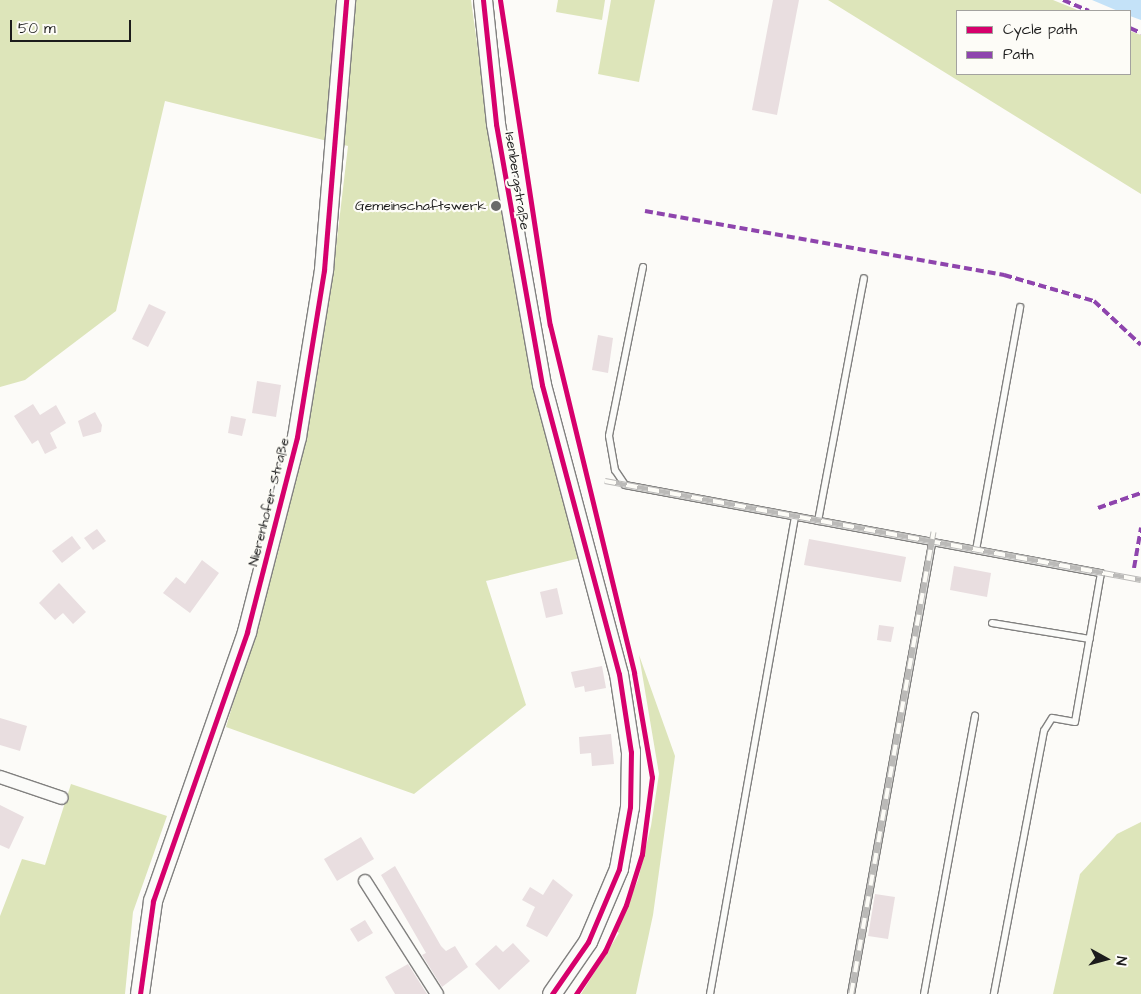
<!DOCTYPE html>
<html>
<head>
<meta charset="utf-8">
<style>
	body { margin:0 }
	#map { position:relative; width:1141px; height:994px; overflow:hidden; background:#fcfbf8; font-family:"Architects Daughter",sans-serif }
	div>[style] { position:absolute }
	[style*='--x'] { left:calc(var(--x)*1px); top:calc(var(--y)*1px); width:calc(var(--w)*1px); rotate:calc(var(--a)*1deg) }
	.green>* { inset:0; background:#dde5ba }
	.water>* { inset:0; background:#c4e2f8 }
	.building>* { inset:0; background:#e9dee0 }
	.roads { filter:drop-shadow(1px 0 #81807f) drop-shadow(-1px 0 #81807f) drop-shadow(0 1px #81807f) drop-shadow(0 -1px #81807f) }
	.service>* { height:6px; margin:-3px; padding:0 3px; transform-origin:3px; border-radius:3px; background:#fbfbf9 }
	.minor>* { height:12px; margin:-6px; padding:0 6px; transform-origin:6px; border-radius:6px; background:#fbfbf9 }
	.secondary>* { height:18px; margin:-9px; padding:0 9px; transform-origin:9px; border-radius:9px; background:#fbfbf9 }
	.rail>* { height:5.5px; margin-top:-2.75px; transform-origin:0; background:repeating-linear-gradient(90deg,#fdfcf7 0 11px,#bbbab8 0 22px); box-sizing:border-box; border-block:1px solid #bbbab8 }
	.quiet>* { height:4px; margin-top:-2px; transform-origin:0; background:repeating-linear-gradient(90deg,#8e44ad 0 8px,transparent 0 12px) }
	.cycleway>* { height:5px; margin:-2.5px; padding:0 2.5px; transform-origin:2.5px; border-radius:2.5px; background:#d6006c }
	.dots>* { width:14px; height:14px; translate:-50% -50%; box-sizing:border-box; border:2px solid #fdfcf7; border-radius:50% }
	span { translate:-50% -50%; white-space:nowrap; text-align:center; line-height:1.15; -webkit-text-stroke:4.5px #fdfcf7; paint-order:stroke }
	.street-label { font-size:14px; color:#1c1c1c }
	.poi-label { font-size:14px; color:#1c1c1c }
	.right { translate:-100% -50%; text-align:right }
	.legend { position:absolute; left:956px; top:10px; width:175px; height:65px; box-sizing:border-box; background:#fdfcf7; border:1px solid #a3a29f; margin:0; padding:6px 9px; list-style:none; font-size:15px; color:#1c1c1c }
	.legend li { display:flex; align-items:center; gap:10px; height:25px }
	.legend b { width:25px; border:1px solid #a3a29f }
	.north { position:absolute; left:1081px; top:934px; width:50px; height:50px; -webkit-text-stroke:4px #fdfcf7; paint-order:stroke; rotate:97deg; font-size:14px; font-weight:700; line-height:20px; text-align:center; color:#1c1c1c }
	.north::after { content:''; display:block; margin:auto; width:18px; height:22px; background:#1c1c1c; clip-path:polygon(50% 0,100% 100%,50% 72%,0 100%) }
	.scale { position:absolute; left:10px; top:20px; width:121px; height:22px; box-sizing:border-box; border:2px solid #1c1c1c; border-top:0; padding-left:6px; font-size:15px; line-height:18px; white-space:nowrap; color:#1c1c1c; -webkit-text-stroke:4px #fdfcf7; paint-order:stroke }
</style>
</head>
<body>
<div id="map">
	<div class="green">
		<i style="clip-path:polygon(0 0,471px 0,494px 167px,532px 364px,580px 558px,486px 581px,526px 705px,414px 794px,226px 727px,278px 553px,290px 499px,331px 290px,348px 146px,165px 101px,116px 311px,25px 380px,0 387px)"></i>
		<i style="clip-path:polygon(558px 0,605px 0,602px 20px,556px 12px)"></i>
		<i style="clip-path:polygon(611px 0,655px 0,639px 82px,598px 74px)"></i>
		<i style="clip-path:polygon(828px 0,1053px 0,1080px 11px,957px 11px,957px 74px,1130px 74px,1130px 31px,1141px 35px,1141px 194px)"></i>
		<i style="clip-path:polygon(639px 655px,675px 756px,653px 915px,636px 994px,581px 994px,619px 933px,616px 931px,638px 880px,651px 826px,659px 774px)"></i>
		<i style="clip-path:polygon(71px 784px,167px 816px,133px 912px,125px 994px,0 994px,0 916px,22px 859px,45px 865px)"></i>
		<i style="clip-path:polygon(1141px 822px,1141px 994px,1053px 994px,1080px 874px,1117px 834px)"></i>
	</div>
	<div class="water">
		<i style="clip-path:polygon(1092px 0,1141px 0,1141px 20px,1130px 16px,1130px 11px,1118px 11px)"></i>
	</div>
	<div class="building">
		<i style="clip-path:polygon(773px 0,799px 0,777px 115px,752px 110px)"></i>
		<i style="clip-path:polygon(149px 304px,166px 312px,148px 347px,132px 339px)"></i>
		<i style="clip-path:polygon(598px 335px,613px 338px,608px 373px,592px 370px)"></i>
		<i style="clip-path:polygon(257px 381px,281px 385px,276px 417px,252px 413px)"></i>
		<i style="clip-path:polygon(33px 404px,40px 415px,56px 405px,66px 423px,50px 433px,57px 448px,45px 454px,38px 440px,32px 444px,14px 416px)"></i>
		<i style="clip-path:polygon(95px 412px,102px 425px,101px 432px,83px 437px,78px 421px)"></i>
		<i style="clip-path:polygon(231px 416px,246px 419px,242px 436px,228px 433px)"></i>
		<i style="clip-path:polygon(97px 529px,106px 541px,93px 550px,84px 538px)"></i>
		<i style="clip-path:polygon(72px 536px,81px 548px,62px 563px,52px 551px)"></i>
		<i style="clip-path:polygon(809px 539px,906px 557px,901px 582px,804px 565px)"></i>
		<i style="clip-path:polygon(202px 560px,219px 573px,190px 613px,163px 593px,176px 577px,185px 584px)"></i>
		<i style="clip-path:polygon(954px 566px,991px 573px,987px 597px,950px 590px)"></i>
		<i style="clip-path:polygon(59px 583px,86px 612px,73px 624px,63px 613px,55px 620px,39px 603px)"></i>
		<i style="clip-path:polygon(557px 588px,563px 614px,546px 618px,540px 592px)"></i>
		<i style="clip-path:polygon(879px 625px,894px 627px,891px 642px,877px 640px)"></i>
		<i style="clip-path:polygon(602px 666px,606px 688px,585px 692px,584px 686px,575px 688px,571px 672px)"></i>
		<i style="clip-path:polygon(0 718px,27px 726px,20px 751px,0 745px)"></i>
		<i style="clip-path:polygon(611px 734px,614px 764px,592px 766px,591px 753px,580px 754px,579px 737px)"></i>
		<i style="clip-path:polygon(0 805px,24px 817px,9px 849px,0 845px)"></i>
		<i style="clip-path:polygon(361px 837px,374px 859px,337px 881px,324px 859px)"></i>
		<i style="clip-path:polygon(395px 866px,441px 946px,446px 951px,455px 946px,468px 967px,442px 987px,422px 955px,426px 953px,381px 875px)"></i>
		<i style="clip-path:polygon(553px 879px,573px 895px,547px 937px,526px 926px,535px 907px,522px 900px,530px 887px,543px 895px)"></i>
		<i style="clip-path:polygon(875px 894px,895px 897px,888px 939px,868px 936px)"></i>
		<i style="clip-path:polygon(365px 920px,373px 933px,358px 942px,350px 929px)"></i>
		<i style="clip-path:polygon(513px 943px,530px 961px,499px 990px,475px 964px,496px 945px,503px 952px)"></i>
		<i style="clip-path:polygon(408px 964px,427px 994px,395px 994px,385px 977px)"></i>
	</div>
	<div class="roads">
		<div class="service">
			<i style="--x:643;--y:267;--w:172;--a:101.4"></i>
			<i style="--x:609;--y:436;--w:35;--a:80"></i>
			<i style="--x:615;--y:470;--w:18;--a:56"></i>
			<i style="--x:625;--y:485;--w:484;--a:10.5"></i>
			<i style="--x:1101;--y:573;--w:151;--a:99.9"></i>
			<i style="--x:1075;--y:722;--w:23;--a:-170"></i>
			<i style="--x:1052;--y:718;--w:15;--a:122"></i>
			<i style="--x:1044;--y:731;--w:268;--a:100.8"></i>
			<i style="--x:818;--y:521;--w:247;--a:-79.3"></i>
			<i style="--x:976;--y:550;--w:247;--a:-79.7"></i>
			<i style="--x:992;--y:623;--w:99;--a:9.3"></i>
			<i style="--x:710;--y:994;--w:485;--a:-79.9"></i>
			<i style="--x:851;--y:994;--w:459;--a:-79.8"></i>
			<i style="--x:924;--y:994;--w:283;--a:-79.6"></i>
		</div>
		<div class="minor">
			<i style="--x:0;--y:777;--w:65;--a:18.7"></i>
			<i style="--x:365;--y:881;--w:134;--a:57.5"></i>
		</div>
		<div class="secondary">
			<i style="--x:483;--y:0;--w:125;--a:84"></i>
			<i style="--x:496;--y:124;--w:265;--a:80"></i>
			<i style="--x:542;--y:385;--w:299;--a:75.1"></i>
			<i style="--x:619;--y:674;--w:79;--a:81.3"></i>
			<i style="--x:631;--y:752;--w:55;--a:91"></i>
			<i style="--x:630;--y:807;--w:63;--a:100.1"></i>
			<i style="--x:619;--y:869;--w:79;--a:113"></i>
			<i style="--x:588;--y:942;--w:63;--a:124.7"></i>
			<i style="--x:140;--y:994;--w:94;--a:-82"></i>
			<i style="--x:153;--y:901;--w:285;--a:-70.7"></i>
			<i style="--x:247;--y:632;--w:201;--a:-75.6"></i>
			<i style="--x:297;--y:437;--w:169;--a:-80.8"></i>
			<i style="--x:324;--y:270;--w:271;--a:-85.3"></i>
		</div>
	</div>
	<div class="rail">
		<i style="--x:605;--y:481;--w:545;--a:10.46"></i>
		<i style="--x:851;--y:994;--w:469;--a:-79.9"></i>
	</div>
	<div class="quiet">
		<i style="--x:1063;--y:0;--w:28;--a:23"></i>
		<i style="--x:1130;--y:28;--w:12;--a:24"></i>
		<i style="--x:645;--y:211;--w:365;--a:10.1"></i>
		<i style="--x:1004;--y:275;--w:94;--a:16.1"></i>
		<i style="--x:1094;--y:301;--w:64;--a:43.1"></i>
		<i style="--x:1098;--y:508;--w:46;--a:-19.2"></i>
		<i style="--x:1134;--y:568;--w:41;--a:-80.1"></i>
	</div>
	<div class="cycleway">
		<i style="--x:483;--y:0;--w:125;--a:84"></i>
		<i style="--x:496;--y:124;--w:265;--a:80"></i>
		<i style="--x:542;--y:385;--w:299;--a:75.1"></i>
		<i style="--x:619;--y:674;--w:79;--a:81.3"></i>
		<i style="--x:631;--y:752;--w:55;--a:91"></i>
		<i style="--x:630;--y:807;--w:63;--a:100.1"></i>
		<i style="--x:619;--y:869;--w:79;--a:113"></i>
		<i style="--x:588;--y:942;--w:63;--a:124.7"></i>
		<i style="--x:500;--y:0;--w:329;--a:81.3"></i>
		<i style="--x:550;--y:325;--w:358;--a:76.4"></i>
		<i style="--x:634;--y:673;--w:106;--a:80.2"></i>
		<i style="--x:652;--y:777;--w:78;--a:97.4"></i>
		<i style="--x:642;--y:854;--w:53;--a:107.4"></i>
		<i style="--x:626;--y:905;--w:51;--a:114.5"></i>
		<i style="--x:605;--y:951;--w:52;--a:124"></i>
		<i style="--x:140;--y:994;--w:94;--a:-82"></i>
		<i style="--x:153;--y:901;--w:285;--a:-70.7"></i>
		<i style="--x:247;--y:632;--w:201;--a:-75.6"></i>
		<i style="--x:297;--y:437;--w:169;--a:-80.8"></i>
		<i style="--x:324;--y:270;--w:271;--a:-85.3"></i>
	</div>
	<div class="dots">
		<i style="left:496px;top:206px;background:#6a6a69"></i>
	</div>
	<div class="street-label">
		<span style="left:517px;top:181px;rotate:81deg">Isenbergstraße</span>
		<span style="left:269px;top:502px;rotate:-76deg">Nierenhofer Straße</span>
	</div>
	<div class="poi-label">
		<span class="right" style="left:486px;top:206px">Gemeinschaftswerk</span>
	</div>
	<ul class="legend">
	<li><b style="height:6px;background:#d6006c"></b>Cycle path</li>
	<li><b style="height:6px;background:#8e44ad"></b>Path</li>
	</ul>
	<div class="north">N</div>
	<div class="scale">50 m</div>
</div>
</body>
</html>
